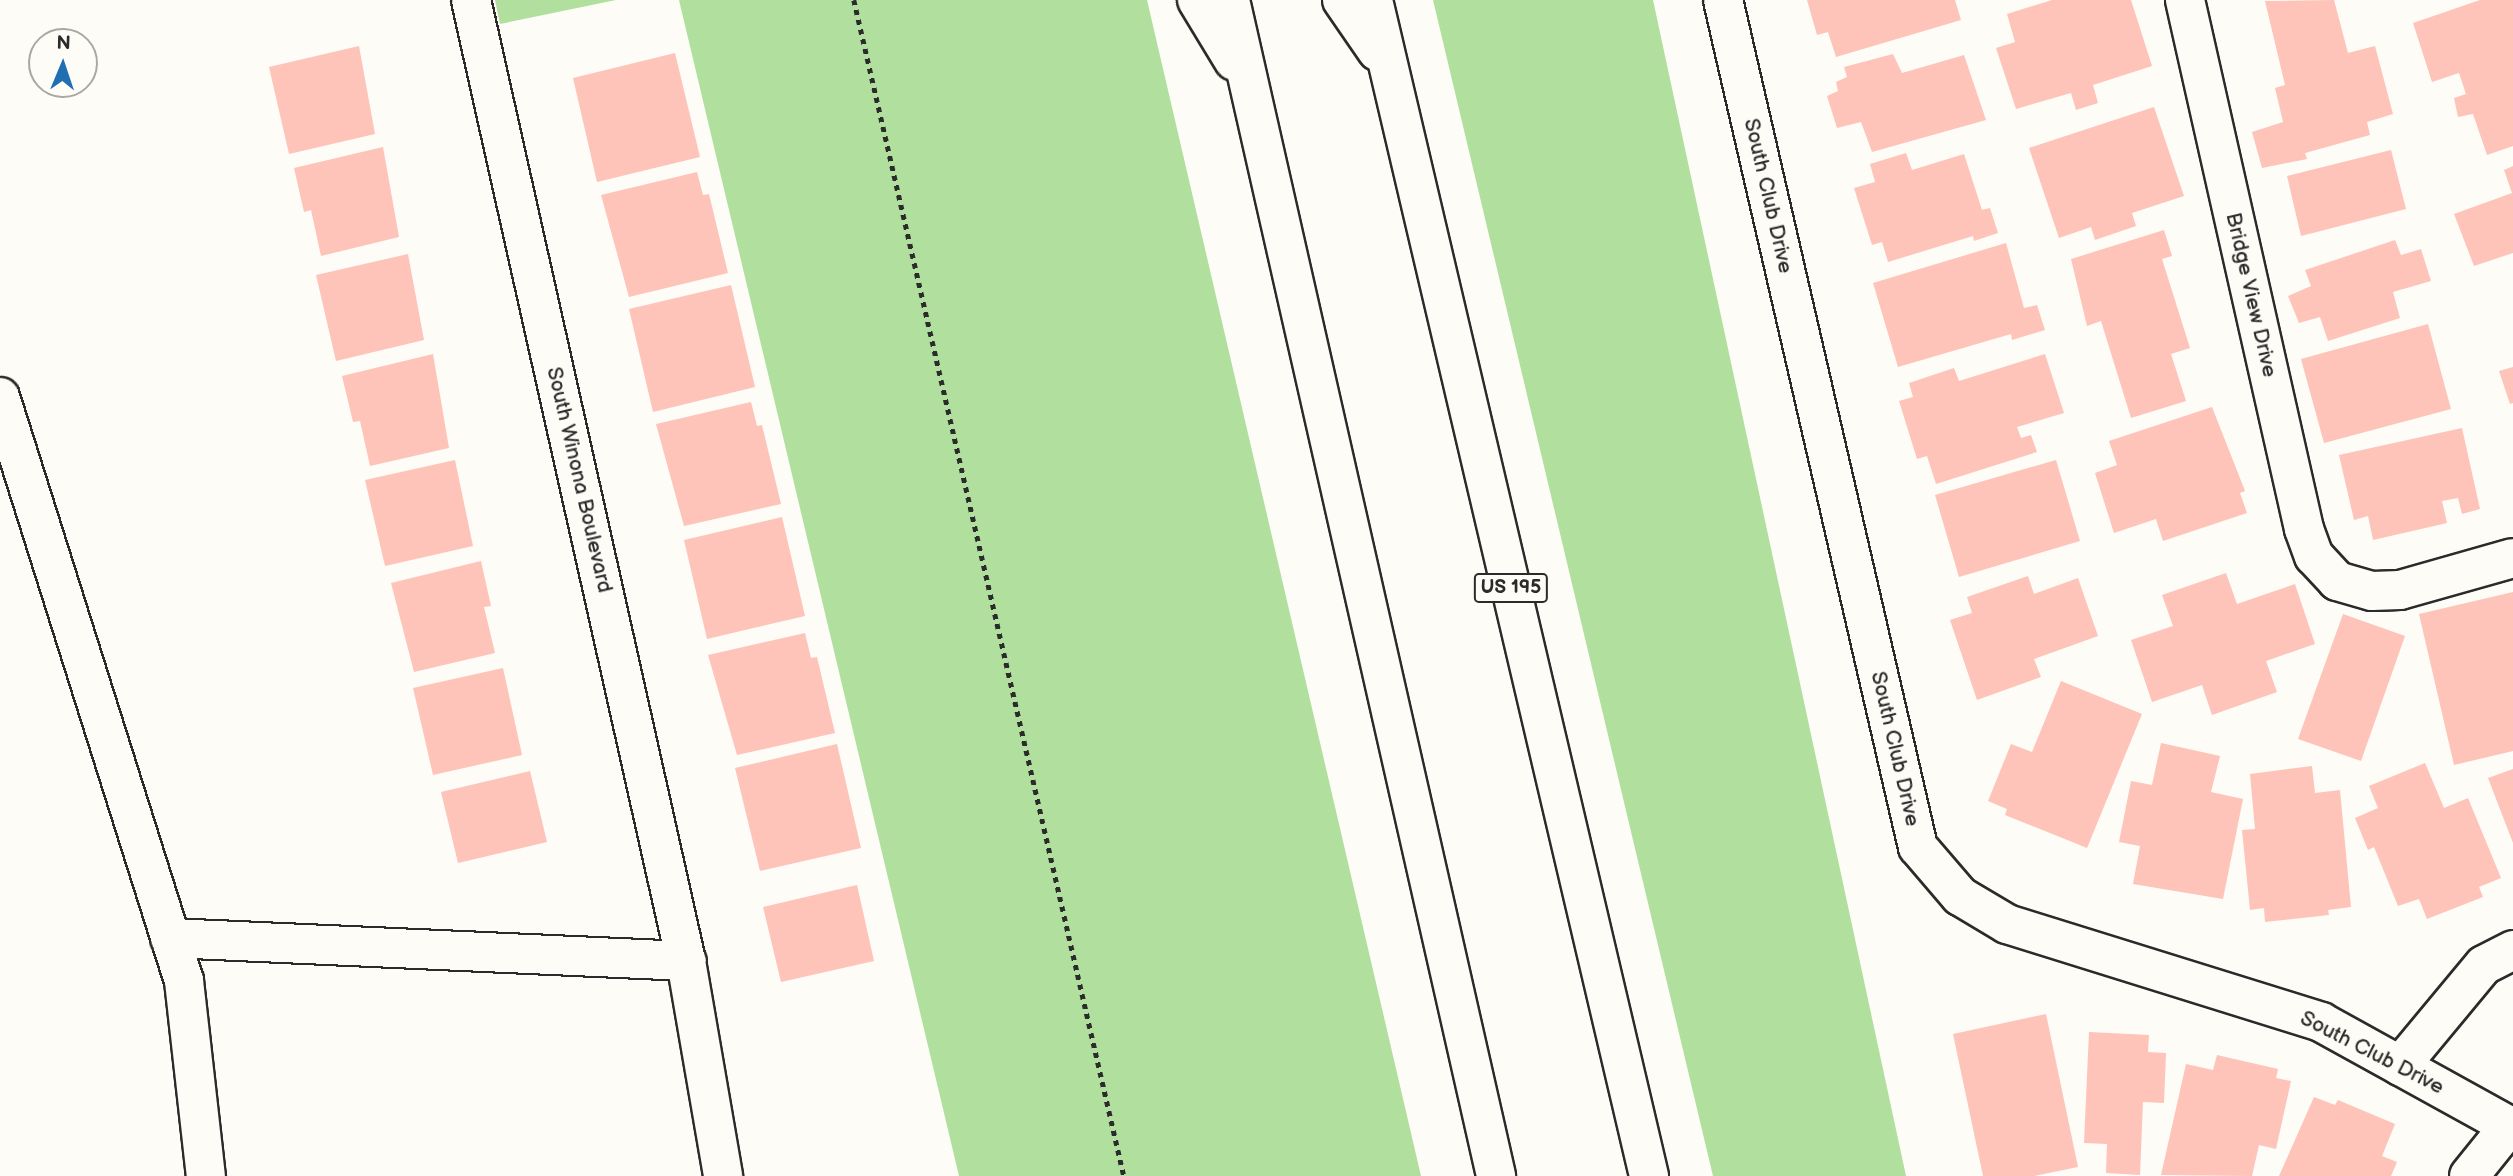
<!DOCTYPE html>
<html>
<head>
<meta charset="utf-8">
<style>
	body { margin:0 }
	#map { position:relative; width:2513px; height:1176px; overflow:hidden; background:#fdfcf7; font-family:"Balsamiq Sans",sans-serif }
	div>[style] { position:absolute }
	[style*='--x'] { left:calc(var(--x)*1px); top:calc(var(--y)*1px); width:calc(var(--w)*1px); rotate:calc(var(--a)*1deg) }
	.green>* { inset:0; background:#b1df9e }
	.building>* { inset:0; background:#fec3b9 }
	.path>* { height:4.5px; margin-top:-2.25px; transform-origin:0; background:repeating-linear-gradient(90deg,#2b2b2b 0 5px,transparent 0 10px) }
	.roads { filter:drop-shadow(2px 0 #2b2b2b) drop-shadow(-2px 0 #2b2b2b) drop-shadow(0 2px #2b2b2b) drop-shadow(0 -2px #2b2b2b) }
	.street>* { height:38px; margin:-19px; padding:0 19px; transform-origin:19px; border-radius:19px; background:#fdfcf7 }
	.highway>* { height:38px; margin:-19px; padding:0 19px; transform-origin:19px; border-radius:19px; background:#fdfcf7 }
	span { translate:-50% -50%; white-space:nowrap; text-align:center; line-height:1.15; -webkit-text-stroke:5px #fdfcf7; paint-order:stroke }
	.shield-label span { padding:2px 5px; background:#fdfcf7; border:2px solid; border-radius:5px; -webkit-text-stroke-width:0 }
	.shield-label { font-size:19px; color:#2b2b2b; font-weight:700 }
	.street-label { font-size:21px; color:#2b2b2b }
	.north { position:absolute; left:28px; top:28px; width:70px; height:70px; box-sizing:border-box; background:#fdfcf7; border:2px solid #a9a8a5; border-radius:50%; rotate:2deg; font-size:19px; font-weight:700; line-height:28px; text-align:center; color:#2b2b2b }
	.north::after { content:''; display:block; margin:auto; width:24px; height:32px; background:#1f6fb2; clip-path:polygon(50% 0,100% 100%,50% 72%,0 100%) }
</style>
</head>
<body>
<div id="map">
	<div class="green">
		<i style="clip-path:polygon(495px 0,616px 0,500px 24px)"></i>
		<i style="clip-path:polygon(679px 0,1147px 0,1421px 1176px,959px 1176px)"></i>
		<i style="clip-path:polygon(1433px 0,1653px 0,1906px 1176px,1713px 1176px)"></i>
	</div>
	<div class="building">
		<i style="clip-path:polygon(1807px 0,1955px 0,1961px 20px,1836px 57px,1828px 32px,1817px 35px)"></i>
		<i style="clip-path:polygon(2052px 0,2131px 0,2152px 66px,2093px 85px,2098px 103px,2076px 110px,2071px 93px,2016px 109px,1996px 48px,2015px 42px,2007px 14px)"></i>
		<i style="clip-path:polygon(2334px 0,2348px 53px,2375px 46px,2393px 114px,2367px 122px,2370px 135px,2305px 153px,2307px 159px,2262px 168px,2252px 132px,2283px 122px,2275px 88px,2285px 85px,2265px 1px)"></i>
		<i style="clip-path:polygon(2480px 0,2513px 0,2513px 146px,2487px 155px,2473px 114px,2458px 117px,2454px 98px,2466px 94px,2459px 73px,2432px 82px,2413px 23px)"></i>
		<i style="clip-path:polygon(359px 46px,375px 134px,289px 154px,269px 67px)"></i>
		<i style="clip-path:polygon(675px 53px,700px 157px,597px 182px,573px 78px)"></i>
		<i style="clip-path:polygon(1893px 54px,1902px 73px,1964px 55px,1986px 120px,1872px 152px,1861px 122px,1837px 128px,1827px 96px,1838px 91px,1836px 82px,1847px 77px,1844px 67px)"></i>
		<i style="clip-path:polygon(2154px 107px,2184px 196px,2132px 213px,2136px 226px,2095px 240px,2091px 227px,2059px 238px,2029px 148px)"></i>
		<i style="clip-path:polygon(383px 147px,399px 237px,321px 256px,311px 210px,304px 212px,294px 168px)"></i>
		<i style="clip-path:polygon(2391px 150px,2406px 209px,2301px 236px,2287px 176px)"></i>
		<i style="clip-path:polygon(1906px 153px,1912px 170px,1964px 154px,1982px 210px,1990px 208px,1998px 233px,1974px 241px,1973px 236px,1888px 262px,1882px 242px,1872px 245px,1854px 188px,1875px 182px,1870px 164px)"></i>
		<i style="clip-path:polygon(2513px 166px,2513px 253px,2474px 266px,2454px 214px,2512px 193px,2504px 170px)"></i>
		<i style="clip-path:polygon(697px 172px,703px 195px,709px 194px,728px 273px,629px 297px,601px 195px)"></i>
		<i style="clip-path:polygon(2164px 230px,2172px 256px,2162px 259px,2190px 348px,2171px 354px,2186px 401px,2131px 418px,2101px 321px,2087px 326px,2071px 259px)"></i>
		<i style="clip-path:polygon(2395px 240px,2401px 255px,2421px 249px,2431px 281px,2393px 292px,2400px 318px,2328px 341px,2320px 317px,2299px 323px,2288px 296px,2311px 286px,2305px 270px)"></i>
		<i style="clip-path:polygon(2006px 243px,2024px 308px,2037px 305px,2045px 330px,2012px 340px,2011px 334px,1898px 367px,1873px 283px)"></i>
		<i style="clip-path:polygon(408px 254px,424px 340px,336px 361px,316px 275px)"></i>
		<i style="clip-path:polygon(731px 285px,755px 387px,653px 412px,629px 309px)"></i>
		<i style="clip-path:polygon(2428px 324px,2451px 409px,2324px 443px,2301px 359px)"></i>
		<i style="clip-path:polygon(433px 354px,449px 448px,370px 466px,360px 421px,353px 422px,342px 376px)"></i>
		<i style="clip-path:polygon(2045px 354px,2064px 413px,2017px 427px,2021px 438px,2031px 435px,2037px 452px,1936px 484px,1927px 456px,1917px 459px,1899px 401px,1913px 397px,1909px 383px,1954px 368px,1959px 381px)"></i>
		<i style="clip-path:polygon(2513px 367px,2513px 403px,2510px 404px,2499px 371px)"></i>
		<i style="clip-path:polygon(751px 402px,757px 426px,762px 425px,781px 504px,684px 526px,656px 424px)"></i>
		<i style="clip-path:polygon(2212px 407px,2245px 491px,2240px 493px,2247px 513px,2163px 541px,2156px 519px,2114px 533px,2095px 473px,2117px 465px,2109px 441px)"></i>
		<i style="clip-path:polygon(2462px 428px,2480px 509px,2462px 514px,2458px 498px,2442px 501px,2447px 523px,2373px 540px,2368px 516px,2354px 520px,2339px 455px)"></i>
		<i style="clip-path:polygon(455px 460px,473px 546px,385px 566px,365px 480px)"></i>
		<i style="clip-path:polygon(2056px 460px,2080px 541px,1959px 577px,1935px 495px)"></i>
		<i style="clip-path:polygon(782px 517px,805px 616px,707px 639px,684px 540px)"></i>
		<i style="clip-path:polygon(481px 561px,491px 606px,484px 607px,495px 653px,414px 672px,391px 583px)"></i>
		<i style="clip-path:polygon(2226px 573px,2237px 604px,2295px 584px,2315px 644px,2266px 661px,2277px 692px,2212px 715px,2202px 685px,2152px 702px,2131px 640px,2173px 626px,2162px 595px)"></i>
		<i style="clip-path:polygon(2028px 576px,2034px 594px,2078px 578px,2098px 636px,2034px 659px,2041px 677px,1977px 700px,1950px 620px,1972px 613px,1967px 597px)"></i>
		<i style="clip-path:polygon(2513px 592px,2513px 751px,2454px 765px,2419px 614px)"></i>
		<i style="clip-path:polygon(2343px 614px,2405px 636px,2361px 761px,2298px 739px)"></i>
		<i style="clip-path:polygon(805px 633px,811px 658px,817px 657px,835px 733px,737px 755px,708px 655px)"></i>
		<i style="clip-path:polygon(503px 668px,522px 755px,433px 775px,413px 688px)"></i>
		<i style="clip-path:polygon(2061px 681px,2142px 714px,2087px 848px,2005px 815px,2007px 809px,1988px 801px,2011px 744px,2032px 752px)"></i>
		<i style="clip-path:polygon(2161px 743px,2220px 756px,2211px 792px,2243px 799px,2223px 899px,2133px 884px,2140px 846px,2119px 842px,2131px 781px,2152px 785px)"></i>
		<i style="clip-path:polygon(837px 744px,861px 848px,760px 871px,735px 768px)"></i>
		<i style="clip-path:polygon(2425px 763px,2444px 808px,2468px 798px,2501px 878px,2479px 887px,2483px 897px,2427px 919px,2419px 899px,2398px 906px,2374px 847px,2368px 850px,2355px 818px,2378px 808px,2369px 786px)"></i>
		<i style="clip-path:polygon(2312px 766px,2315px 793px,2340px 790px,2351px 907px,2328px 910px,2329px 915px,2265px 922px,2264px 908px,2250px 910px,2242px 830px,2255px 829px,2250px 774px)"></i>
		<i style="clip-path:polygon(2513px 769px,2513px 843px,2488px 778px)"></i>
		<i style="clip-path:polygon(530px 771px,547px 842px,458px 863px,441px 792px)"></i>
		<i style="clip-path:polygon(857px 885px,874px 961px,781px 982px,763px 907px)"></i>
		<i style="clip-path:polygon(2046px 1014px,2078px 1167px,2034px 1176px,1983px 1176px,1953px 1034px)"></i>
		<i style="clip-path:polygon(2089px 1032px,2149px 1035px,2148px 1052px,2166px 1053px,2164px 1103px,2143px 1102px,2140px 1175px,2106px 1173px,2107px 1144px,2084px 1143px)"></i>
		<i style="clip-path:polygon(2217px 1055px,2278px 1069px,2276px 1078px,2291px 1081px,2276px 1149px,2259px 1145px,2252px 1176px,2161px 1175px,2186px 1064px,2213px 1070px)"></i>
		<i style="clip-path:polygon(2314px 1097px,2335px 1105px,2338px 1100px,2395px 1124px,2382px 1156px,2397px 1162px,2391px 1176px,2279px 1176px)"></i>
	</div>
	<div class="path">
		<i style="--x:854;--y:0;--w:1207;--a:77.07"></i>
	</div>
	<div class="roads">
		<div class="street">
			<i style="--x:471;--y:0;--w:985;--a:77.39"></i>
			<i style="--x:686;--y:961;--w:218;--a:80.2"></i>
			<i style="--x:1723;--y:0;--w:869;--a:77.04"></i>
			<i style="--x:1918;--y:847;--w:65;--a:49.4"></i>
			<i style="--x:1960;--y:896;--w:55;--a:30.8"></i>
			<i style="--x:2007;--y:924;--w:329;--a:17.3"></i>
			<i style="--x:2321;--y:1022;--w:219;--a:28.9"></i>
			<i style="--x:2185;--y:0;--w:542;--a:77.32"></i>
			<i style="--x:2304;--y:529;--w:29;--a:70"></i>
			<i style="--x:2314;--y:556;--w:34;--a:47"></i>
			<i style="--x:2337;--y:581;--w:36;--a:16"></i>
			<i style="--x:2372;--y:591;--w:28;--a:-2"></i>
			<i style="--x:2400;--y:590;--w:117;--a:-15.8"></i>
			<i style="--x:0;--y:397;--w:612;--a:72.51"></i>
			<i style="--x:184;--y:981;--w:196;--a:83.6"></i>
			<i style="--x:170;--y:938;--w:517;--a:2.55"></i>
			<i style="--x:2400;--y:1066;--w:131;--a:-50.3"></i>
			<i style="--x:2484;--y:965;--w:33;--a:-27"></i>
			<i style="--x:2469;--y:1176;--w:65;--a:-51.2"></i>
		</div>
		<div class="highway">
			<i style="--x:1197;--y:0;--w:71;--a:58.8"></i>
			<i style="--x:1230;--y:0;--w:1206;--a:77.25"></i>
			<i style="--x:1342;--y:0;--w:62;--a:55.5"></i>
			<i style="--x:1373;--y:0;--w:1208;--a:76.79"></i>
		</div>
	</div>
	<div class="shield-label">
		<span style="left:1511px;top:588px">US 195</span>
	</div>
	<div class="street-label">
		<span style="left:1768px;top:196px;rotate:77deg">South Club Drive</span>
		<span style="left:2251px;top:295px;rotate:77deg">Bridge View Drive</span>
		<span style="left:579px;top:480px;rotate:77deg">South Winona Boulevard</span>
		<span style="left:1895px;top:749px;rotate:77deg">South Club Drive</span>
		<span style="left:2372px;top:1053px;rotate:27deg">South Club Drive</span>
	</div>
	<div class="north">N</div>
</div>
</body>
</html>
